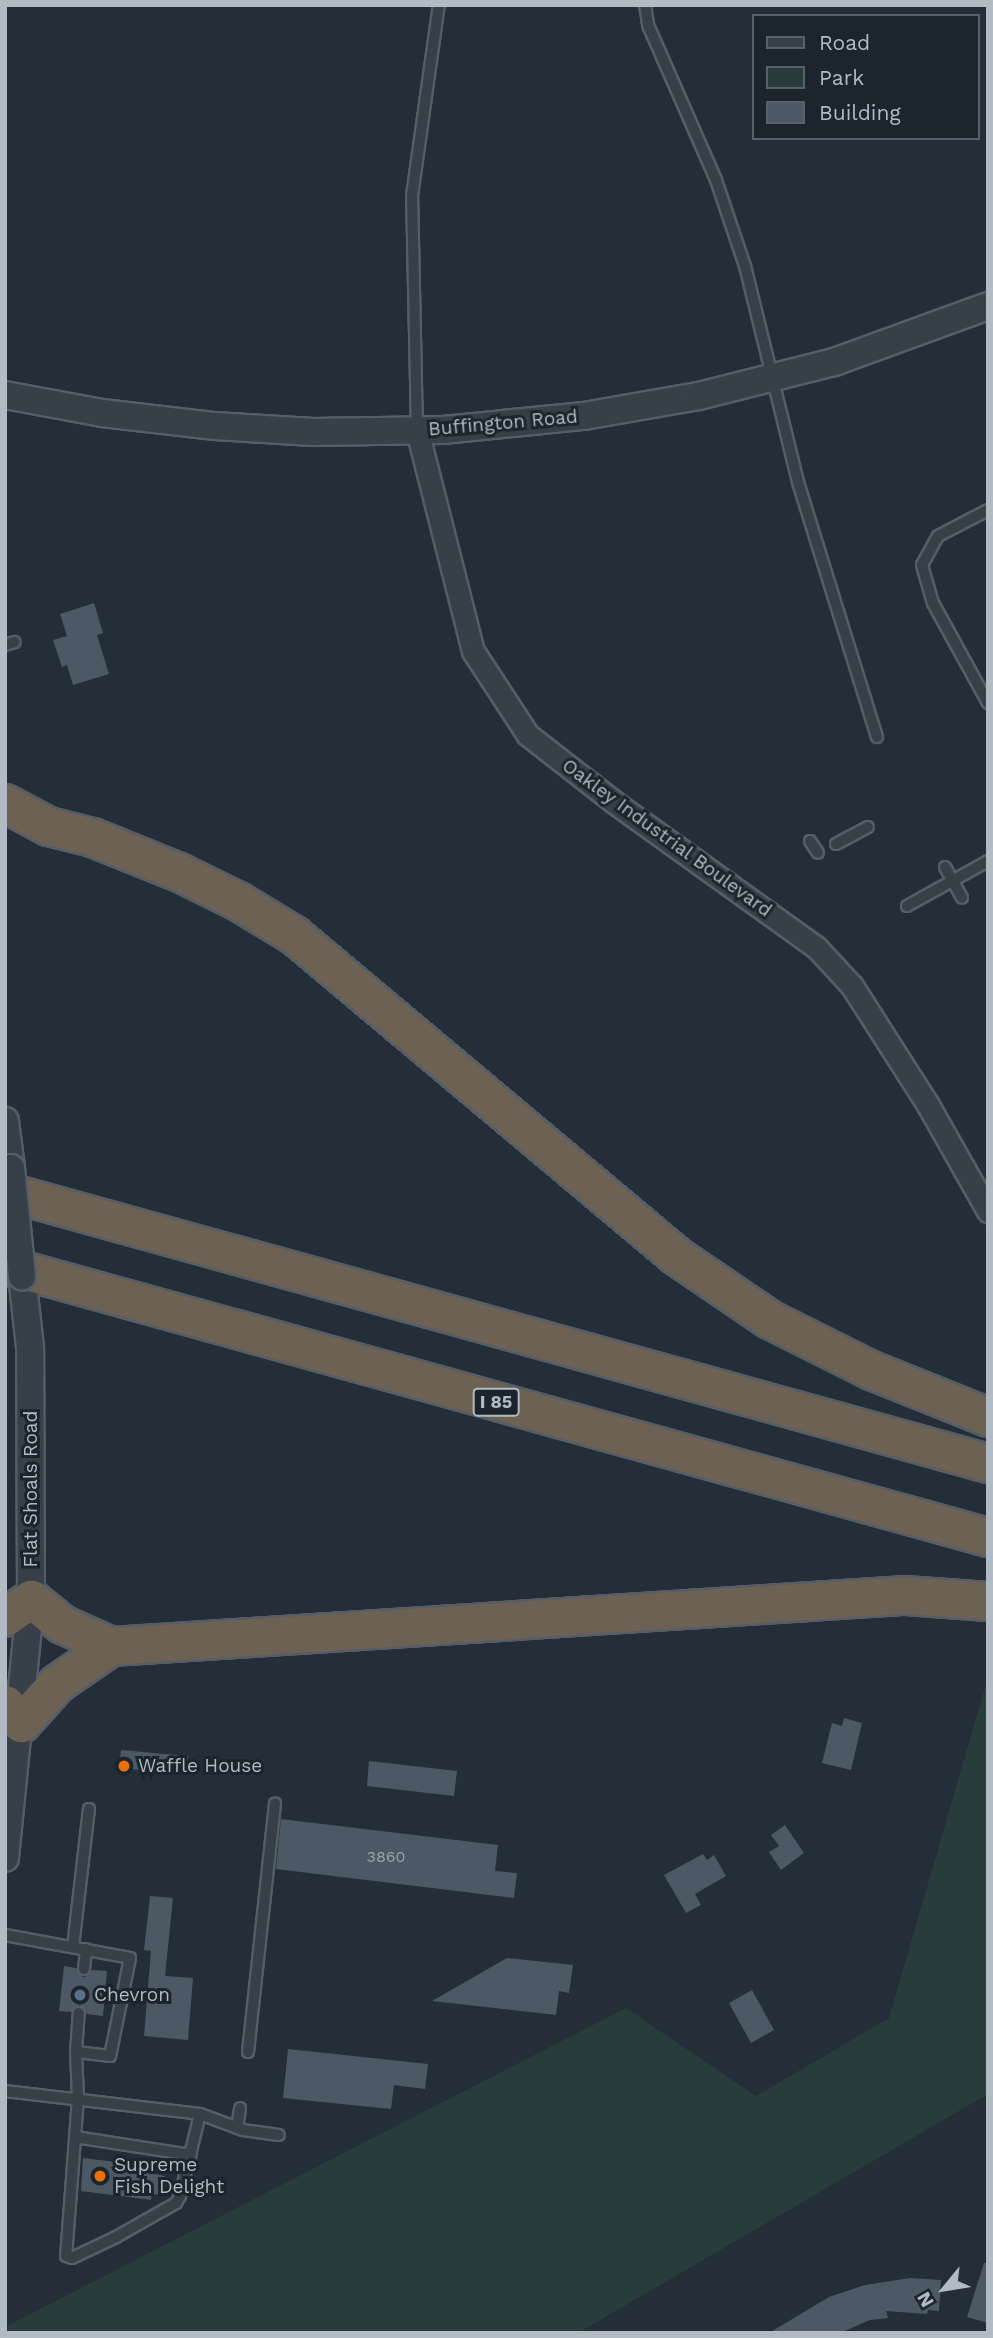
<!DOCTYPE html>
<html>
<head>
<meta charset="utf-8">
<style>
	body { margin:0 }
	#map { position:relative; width:993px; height:2338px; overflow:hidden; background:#232e38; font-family:"Work Sans",sans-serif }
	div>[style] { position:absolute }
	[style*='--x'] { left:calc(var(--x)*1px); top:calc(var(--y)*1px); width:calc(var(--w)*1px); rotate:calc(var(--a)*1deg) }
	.green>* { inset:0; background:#283c3b }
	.building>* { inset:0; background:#4c5863 }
	.roads { filter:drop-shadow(2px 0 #555d66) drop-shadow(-2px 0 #555d66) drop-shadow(0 2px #555d66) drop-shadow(0 -2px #555d66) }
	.service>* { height:10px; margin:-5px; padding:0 5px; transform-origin:5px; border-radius:5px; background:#374048 }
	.minor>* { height:21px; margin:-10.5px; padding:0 10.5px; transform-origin:10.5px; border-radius:10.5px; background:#374048 }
	.tertiary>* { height:26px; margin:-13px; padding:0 13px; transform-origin:13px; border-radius:13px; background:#374048 }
	.motorway>* { height:37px; margin:-18.5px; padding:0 18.5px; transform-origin:18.5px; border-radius:18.5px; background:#6d6154 }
	.bridges { filter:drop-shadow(2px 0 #555d66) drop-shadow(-2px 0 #555d66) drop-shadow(0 2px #555d66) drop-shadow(0 -2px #555d66) }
	.tertiary-bridge>* { height:26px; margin:-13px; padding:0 13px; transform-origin:13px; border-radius:13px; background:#374048 }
	.dots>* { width:19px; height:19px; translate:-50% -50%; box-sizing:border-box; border:4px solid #1c252d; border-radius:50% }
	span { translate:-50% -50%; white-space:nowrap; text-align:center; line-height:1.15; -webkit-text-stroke:6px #1c252d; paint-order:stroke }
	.number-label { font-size:16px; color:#98a2ac }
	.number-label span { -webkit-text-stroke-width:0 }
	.shield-label span { padding:2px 5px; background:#1c252d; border:2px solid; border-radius:5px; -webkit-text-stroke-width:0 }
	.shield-label { font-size:18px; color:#b2bac4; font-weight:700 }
	.street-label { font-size:19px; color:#b2bac4 }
	.poi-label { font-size:19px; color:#b2bac4 }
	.left { translate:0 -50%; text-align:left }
	.frame { position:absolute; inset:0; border:7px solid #b2bac4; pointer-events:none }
	.legend { position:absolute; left:752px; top:14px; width:228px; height:126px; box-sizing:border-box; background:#1c252d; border:2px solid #586169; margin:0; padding:9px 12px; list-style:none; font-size:21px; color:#b2bac4 }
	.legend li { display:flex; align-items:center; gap:14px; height:35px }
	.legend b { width:35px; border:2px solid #586169 }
	.north { position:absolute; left:909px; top:2254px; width:70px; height:70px; -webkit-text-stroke:5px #1c252d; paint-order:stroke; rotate:240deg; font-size:19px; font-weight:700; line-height:28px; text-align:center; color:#b2bac4 }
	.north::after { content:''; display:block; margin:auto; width:24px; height:32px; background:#b2bac4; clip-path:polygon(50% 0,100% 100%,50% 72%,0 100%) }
</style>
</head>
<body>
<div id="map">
	<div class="green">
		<i style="clip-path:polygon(988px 1677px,988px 2094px,578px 2333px,5px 2333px,5px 2327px,626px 2008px,756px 2096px,889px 2018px)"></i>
	</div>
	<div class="building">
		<i style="clip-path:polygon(94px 603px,103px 633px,97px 635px,109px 674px,73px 685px,67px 665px,62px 667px,53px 640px,67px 636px,60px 614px)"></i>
		<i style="clip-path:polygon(844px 1718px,862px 1723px,851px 1770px,822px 1763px,832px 1723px,842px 1726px)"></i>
		<i style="clip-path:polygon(121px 1750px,188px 1756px,187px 1774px,119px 1768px)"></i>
		<i style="clip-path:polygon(369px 1761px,457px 1771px,454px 1796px,367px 1786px)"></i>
		<i style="clip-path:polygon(281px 1819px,498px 1845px,495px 1871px,517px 1873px,514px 1898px,276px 1869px)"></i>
		<i style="clip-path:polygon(785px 1825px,804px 1853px,781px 1870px,769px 1852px,779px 1846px,771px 1835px)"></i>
		<i style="clip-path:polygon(703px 1854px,707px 1860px,714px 1855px,726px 1876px,695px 1894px,701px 1905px,686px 1913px,664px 1875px)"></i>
		<i style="clip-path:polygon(150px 1896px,173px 1898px,165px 1976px,193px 1978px,188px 2040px,144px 2036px,151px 1951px,144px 1950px)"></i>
		<i style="clip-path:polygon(507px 1958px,573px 1965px,569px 1993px,559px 1991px,556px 2015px,432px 2001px)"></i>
		<i style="clip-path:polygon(64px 1966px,76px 1968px,83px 1977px,88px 1976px,92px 1970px,107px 1971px,103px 2016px,87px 2014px,80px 2005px,71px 2012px,59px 2011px)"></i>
		<i style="clip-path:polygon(752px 1990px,774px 2030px,751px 2043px,729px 2003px)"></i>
		<i style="clip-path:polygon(288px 2049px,428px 2064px,425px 2089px,394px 2085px,391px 2109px,283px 2098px)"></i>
		<i style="clip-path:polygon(83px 2158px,155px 2167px,155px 2174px,165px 2176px,163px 2195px,152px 2194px,151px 2200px,81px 2191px)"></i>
		<i style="clip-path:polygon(984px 2263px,988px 2263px,988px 2323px,967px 2317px)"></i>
		<i style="clip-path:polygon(910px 2278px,941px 2280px,939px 2311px,928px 2310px,927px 2314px,886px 2311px,888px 2318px,870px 2320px,840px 2333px,769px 2333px,829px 2297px,865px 2285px)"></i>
	</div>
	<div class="roads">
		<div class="service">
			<i style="--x:645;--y:5;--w:20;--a:81"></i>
			<i style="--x:648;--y:25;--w:169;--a:66.3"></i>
			<i style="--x:716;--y:180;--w:91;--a:71.4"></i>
			<i style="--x:745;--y:266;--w:222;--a:76.2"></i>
			<i style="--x:798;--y:482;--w:267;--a:72.8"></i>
			<i style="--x:417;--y:430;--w:234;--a:-91.2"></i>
			<i style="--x:412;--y:196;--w:193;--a:-82"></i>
			<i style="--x:988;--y:510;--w:56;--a:152.5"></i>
			<i style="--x:938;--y:536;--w:33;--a:119"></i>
			<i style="--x:922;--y:565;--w:40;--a:74"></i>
			<i style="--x:933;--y:603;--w:114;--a:61.2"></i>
			<i style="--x:5;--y:645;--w:10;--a:-17"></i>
			<i style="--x:810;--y:841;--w:14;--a:56"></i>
			<i style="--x:836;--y:844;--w:36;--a:-28"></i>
			<i style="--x:945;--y:867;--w:35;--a:61"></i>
			<i style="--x:907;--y:906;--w:93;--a:-29.1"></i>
			<i style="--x:5;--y:1935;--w:127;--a:10.4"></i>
			<i style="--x:130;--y:1958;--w:100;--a:101.5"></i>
			<i style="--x:110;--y:2056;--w:34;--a:-173"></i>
			<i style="--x:76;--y:2052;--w:46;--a:87.5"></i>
			<i style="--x:78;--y:2098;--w:158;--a:94.3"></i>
			<i style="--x:66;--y:2256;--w:6;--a:18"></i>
			<i style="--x:72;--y:2258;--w:49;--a:-25.5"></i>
			<i style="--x:116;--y:2237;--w:69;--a:-29.5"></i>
			<i style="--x:176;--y:2203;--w:8;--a:-60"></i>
			<i style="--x:180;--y:2196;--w:84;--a:-76.3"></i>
			<i style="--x:73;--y:1947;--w:139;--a:-83.4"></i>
			<i style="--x:84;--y:1969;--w:20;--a:-84"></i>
			<i style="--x:76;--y:2052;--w:39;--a:-86"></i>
			<i style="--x:248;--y:2052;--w:250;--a:-83.8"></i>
			<i style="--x:5;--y:2091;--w:196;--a:6.7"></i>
			<i style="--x:200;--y:2114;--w:46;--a:20.4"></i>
			<i style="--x:243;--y:2130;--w:36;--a:8"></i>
			<i style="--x:237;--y:2128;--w:20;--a:-81"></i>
			<i style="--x:75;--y:2137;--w:117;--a:8.8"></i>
		</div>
		<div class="minor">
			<i style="--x:417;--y:430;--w:228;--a:75.8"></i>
			<i style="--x:473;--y:651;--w:100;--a:56.8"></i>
			<i style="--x:528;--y:735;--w:109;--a:37.9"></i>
			<i style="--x:614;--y:802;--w:249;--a:35.7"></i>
			<i style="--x:816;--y:947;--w:53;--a:47.3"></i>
			<i style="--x:852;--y:986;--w:141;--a:57.4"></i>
			<i style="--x:928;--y:1105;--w:122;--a:60.5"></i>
		</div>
		<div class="tertiary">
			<i style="--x:5;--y:395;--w:99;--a:10.5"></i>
			<i style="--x:102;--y:413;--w:114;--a:6.6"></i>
			<i style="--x:215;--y:426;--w:98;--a:3.5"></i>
			<i style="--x:313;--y:432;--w:130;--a:-0.9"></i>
			<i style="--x:443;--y:430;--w:142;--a:-5.7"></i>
			<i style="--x:584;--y:416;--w:117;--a:-9.9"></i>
			<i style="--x:699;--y:396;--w:139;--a:-14.1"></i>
			<i style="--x:834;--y:362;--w:164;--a:-20"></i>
			<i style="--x:5;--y:1121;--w:47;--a:82.7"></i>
			<i style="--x:5;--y:1858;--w:260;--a:-84.3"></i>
			<i style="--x:31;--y:1599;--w:252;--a:-90.2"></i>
			<i style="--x:30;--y:1347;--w:71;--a:-96.4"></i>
		</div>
		<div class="motorway">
			<i style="--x:5;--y:803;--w:49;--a:28.1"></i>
			<i style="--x:48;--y:826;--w:45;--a:14"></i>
			<i style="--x:92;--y:837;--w:94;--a:21.9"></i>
			<i style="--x:179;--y:872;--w:66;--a:26.2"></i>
			<i style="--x:238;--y:901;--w:66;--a:31.3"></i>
			<i style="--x:294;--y:935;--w:498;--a:40"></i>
			<i style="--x:675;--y:1255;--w:114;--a:34.2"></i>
			<i style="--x:769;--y:1319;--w:114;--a:26.6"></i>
			<i style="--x:871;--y:1370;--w:126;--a:21.9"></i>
			<i style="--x:5;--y:1191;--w:1020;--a:15.47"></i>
			<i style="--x:5;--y:1265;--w:1020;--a:15.47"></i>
			<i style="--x:5;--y:1617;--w:32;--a:-35"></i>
			<i style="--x:31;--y:1599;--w:40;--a:39"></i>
			<i style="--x:62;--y:1624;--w:54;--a:24.2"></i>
			<i style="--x:111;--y:1646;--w:796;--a:-3.68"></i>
			<i style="--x:905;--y:1595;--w:83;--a:4.1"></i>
			<i style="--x:5;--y:1704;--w:25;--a:50"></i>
			<i style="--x:21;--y:1723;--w:54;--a:-48"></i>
			<i style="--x:57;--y:1683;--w:65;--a:-34.4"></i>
		</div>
	</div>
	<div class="bridges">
		<div class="tertiary-bridge">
			<i style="--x:11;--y:1168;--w:109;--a:84.2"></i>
		</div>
	</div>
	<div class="dots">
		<i style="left:124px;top:1766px;background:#e8710a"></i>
		<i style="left:80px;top:1995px;background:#5c6f8a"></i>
		<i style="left:100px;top:2176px;background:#e8710a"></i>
	</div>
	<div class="number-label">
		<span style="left:386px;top:1857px">3860</span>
	</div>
	<div class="shield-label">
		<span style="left:496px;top:1402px">I 85</span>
	</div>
	<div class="street-label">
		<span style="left:503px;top:423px;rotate:-5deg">Buffington Road</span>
		<span style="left:667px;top:838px;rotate:36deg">Oakley Industrial Boulevard</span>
		<span style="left:31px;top:1489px;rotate:-90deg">Flat Shoals Road</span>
	</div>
	<div class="poi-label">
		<span class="left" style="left:138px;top:1766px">Waffle House</span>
		<span class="left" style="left:94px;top:1995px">Chevron</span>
		<span class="left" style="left:114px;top:2176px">Supreme<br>Fish Delight</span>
	</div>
	<div class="frame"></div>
	<ul class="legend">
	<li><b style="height:9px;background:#374048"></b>Road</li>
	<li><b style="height:19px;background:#283c3b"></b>Park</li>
	<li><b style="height:19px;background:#4c5863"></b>Building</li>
	</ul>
	<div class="north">N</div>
</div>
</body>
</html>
